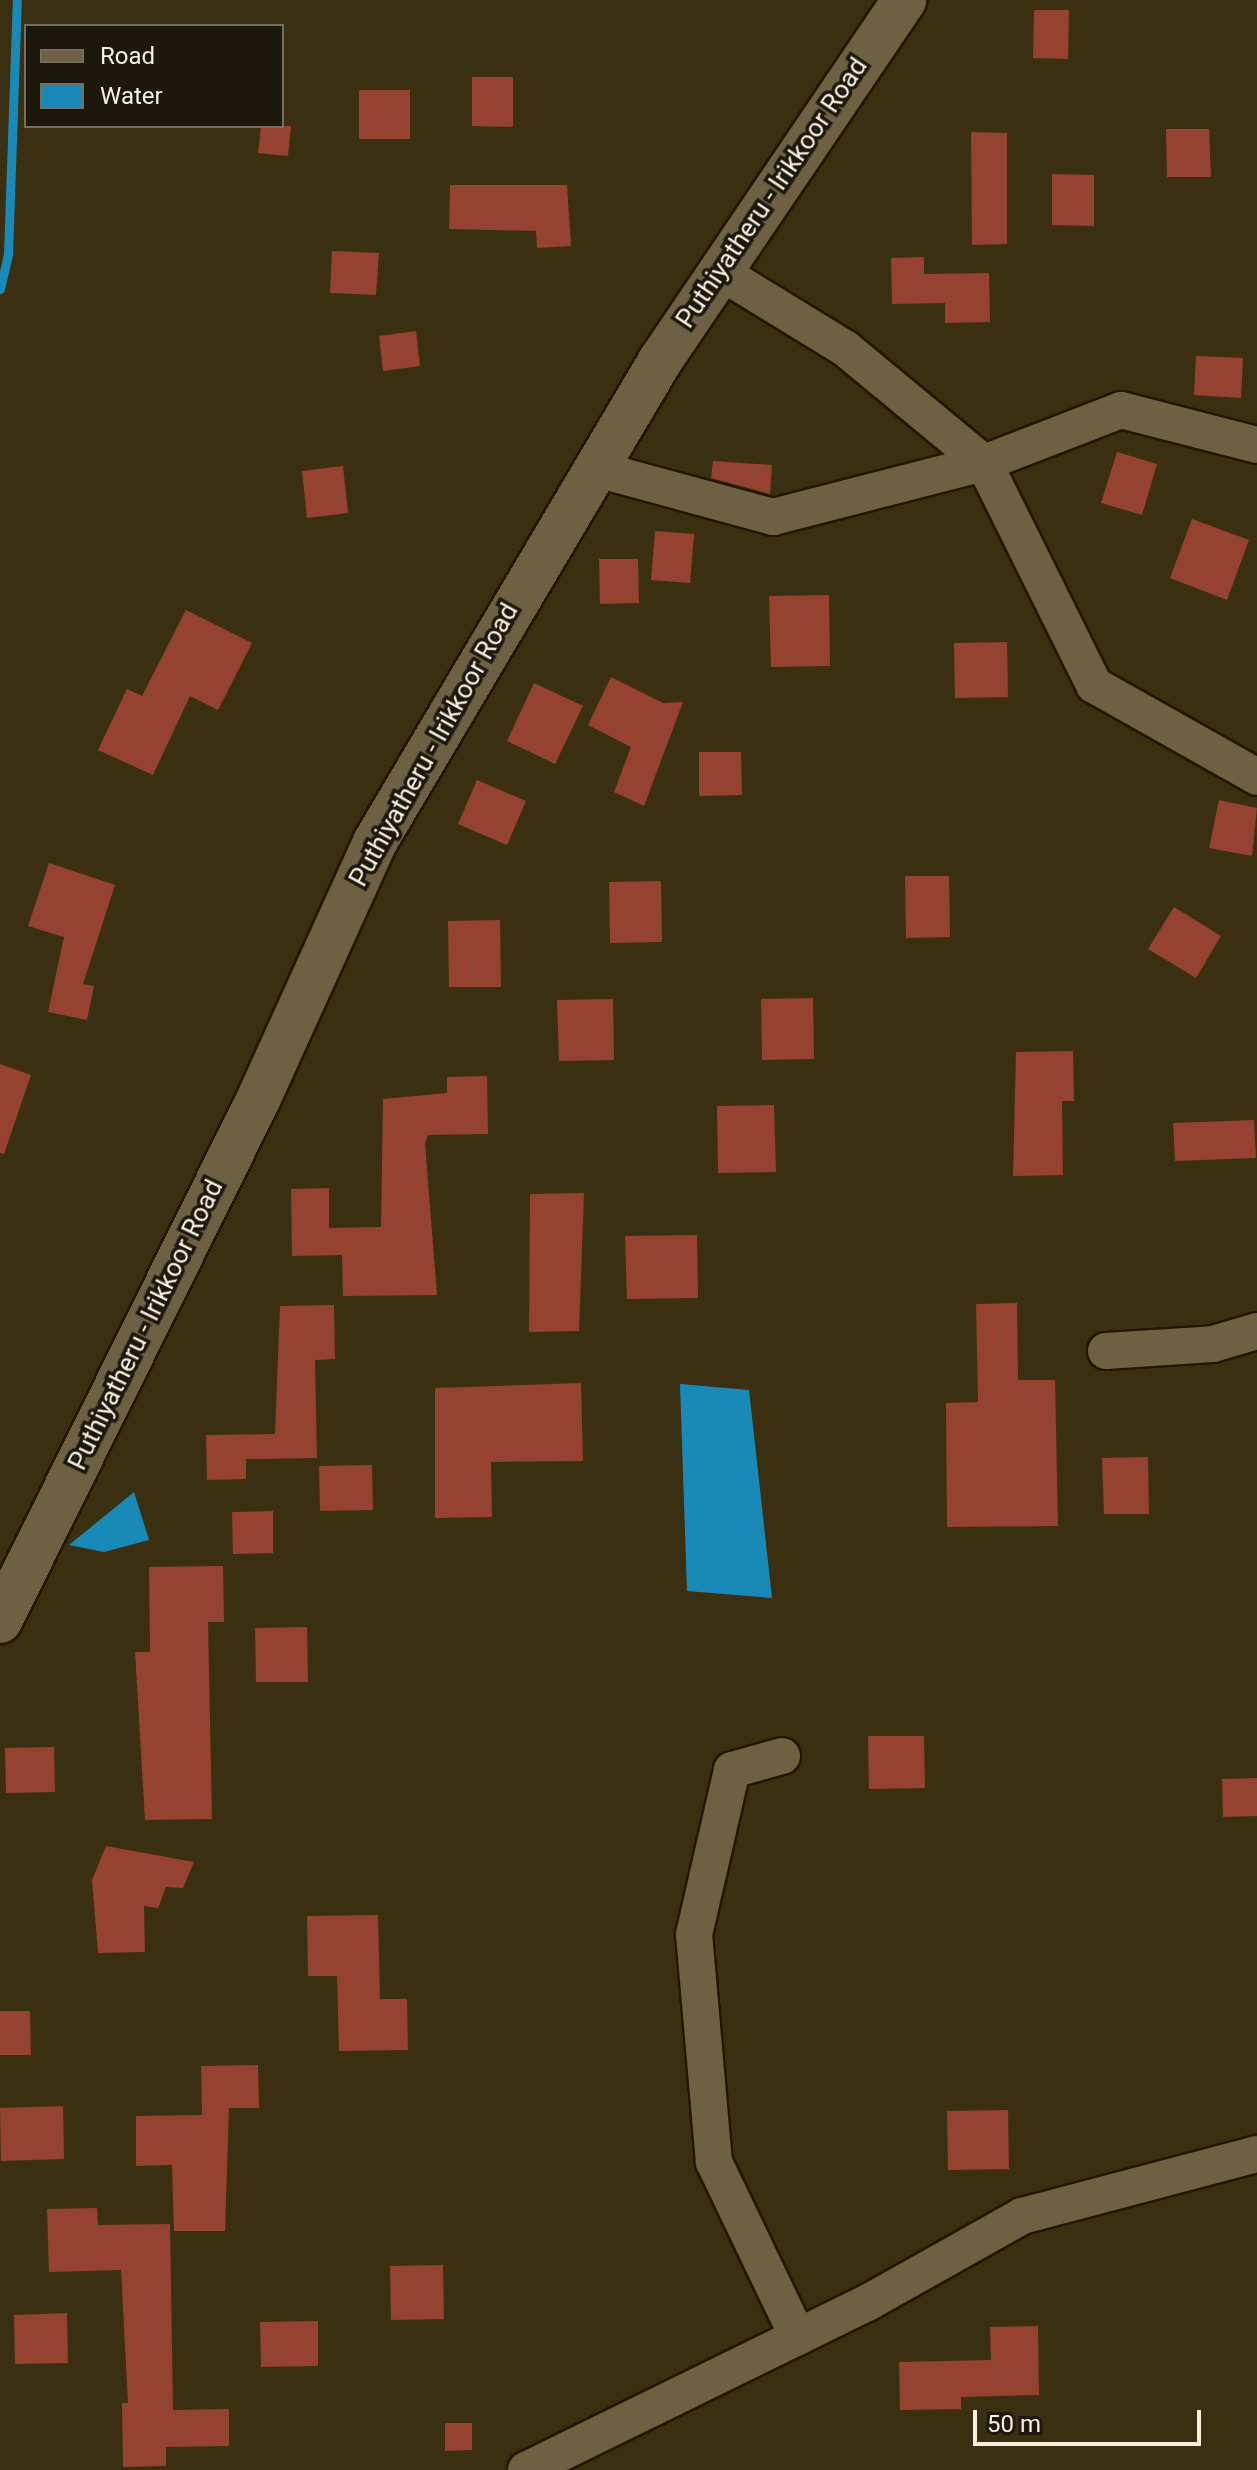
<!DOCTYPE html>
<html>
<head>
<meta charset="utf-8">
<style>
	body { margin:0 }
	#map { position:relative; width:1257px; height:2470px; overflow:hidden; background:#3b2f12; font-family:Roboto,sans-serif }
	div>[style] { position:absolute }
	[style*='--x'] { left:calc(var(--x)*1px); top:calc(var(--y)*1px); width:calc(var(--w)*1px); rotate:calc(var(--a)*1deg) }
	.water>* { inset:0; background:#198ab8 }
	.stream>* { height:9px; margin:-4.5px; padding:0 4.5px; transform-origin:4.5px; border-radius:4.5px; background:#198ab8 }
	.building>* { inset:0; background:#954230 }
	.roads { filter:drop-shadow(2px 0 #221600) drop-shadow(-2px 0 #221600) drop-shadow(0 2px #221600) drop-shadow(0 -2px #221600) }
	.street>* { height:36px; margin:-18px; padding:0 18px; transform-origin:18px; border-radius:18px; background:#6e6042 }
	.secondary>* { height:44px; margin:-22px; padding:0 22px; transform-origin:22px; border-radius:22px; background:#6e6042 }
	span { translate:-50% -50%; white-space:nowrap; text-align:center; line-height:1.15; -webkit-text-stroke:7px #1d180c; paint-order:stroke }
	.street-label { font-size:26px; color:#f8f0e0 }
	.legend { position:absolute; left:24px; top:24px; width:260px; height:104px; box-sizing:border-box; background:#1d180c; border:2px solid #756e61; margin:0; padding:10px 14px; list-style:none; font-size:24px; color:#f8f0e0 }
	.legend li { display:flex; align-items:center; gap:16px; height:40px }
	.legend b { width:40px; border:2px solid #756e61 }
	.scale { position:absolute; left:973px; top:2410px; width:228px; height:36px; box-sizing:border-box; border:4px solid #f8f0e0; border-top:0; padding-left:10px; font-size:24px; line-height:28px; white-space:nowrap; color:#f8f0e0; -webkit-text-stroke:6px #1d180c; paint-order:stroke }
</style>
</head>
<body>
<div id="map">
	<div class="water">
		<i style="clip-path:polygon(680px 1384px,749px 1390px,772px 1598px,687px 1591px)"></i>
		<i style="clip-path:polygon(134px 1492px,149px 1540px,104px 1552px,69px 1545px)"></i>
	</div>
	<div class="stream">
		<i style="--x:0;--y:289;--w:36;--a:-77"></i>
		<i style="--x:8;--y:254;--w:254;--a:-88"></i>
	</div>
	<div class="building">
		<i style="clip-path:polygon(1034px 10px,1069px 10px,1068px 59px,1033px 58px)"></i>
		<i style="clip-path:polygon(472px 77px,513px 77px,513px 127px,472px 126px)"></i>
		<i style="clip-path:polygon(359px 90px,410px 90px,410px 139px,359px 139px)"></i>
		<i style="clip-path:polygon(261px 126px,291px 126px,288px 156px,258px 153px)"></i>
		<i style="clip-path:polygon(1166px 129px,1209px 129px,1211px 177px,1167px 177px)"></i>
		<i style="clip-path:polygon(971px 132px,1007px 133px,1007px 244px,972px 245px)"></i>
		<i style="clip-path:polygon(1052px 174px,1094px 175px,1094px 226px,1052px 225px)"></i>
		<i style="clip-path:polygon(450px 185px,567px 185px,571px 246px,537px 248px,536px 231px,449px 229px)"></i>
		<i style="clip-path:polygon(332px 251px,379px 253px,376px 295px,330px 293px)"></i>
		<i style="clip-path:polygon(924px 257px,924px 274px,989px 273px,990px 322px,945px 323px,945px 303px,892px 304px,891px 258px)"></i>
		<i style="clip-path:polygon(416px 331px,420px 366px,383px 371px,379px 336px)"></i>
		<i style="clip-path:polygon(1196px 356px,1243px 358px,1241px 398px,1194px 395px)"></i>
		<i style="clip-path:polygon(1117px 452px,1157px 464px,1142px 515px,1101px 503px)"></i>
		<i style="clip-path:polygon(713px 461px,772px 465px,770px 494px,711px 478px)"></i>
		<i style="clip-path:polygon(343px 466px,348px 513px,307px 518px,302px 471px)"></i>
		<i style="clip-path:polygon(1192px 519px,1249px 540px,1227px 600px,1170px 578px)"></i>
		<i style="clip-path:polygon(655px 531px,694px 534px,690px 583px,651px 580px)"></i>
		<i style="clip-path:polygon(599px 559px,638px 559px,639px 603px,600px 604px)"></i>
		<i style="clip-path:polygon(829px 595px,830px 666px,771px 667px,769px 596px)"></i>
		<i style="clip-path:polygon(186px 610px,252px 643px,218px 710px,190px 696px,153px 775px,98px 750px,127px 689px,142px 696px)"></i>
		<i style="clip-path:polygon(1007px 642px,1008px 697px,955px 698px,954px 643px)"></i>
		<i style="clip-path:polygon(611px 677px,663px 703px,683px 702px,644px 806px,614px 792px,631px 747px,588px 725px)"></i>
		<i style="clip-path:polygon(534px 683px,583px 706px,555px 764px,507px 741px)"></i>
		<i style="clip-path:polygon(699px 752px,741px 752px,742px 795px,699px 796px)"></i>
		<i style="clip-path:polygon(477px 780px,526px 801px,507px 845px,458px 824px)"></i>
		<i style="clip-path:polygon(1219px 800px,1257px 808px,1252px 856px,1209px 848px)"></i>
		<i style="clip-path:polygon(49px 863px,115px 885px,83px 984px,94px 986px,87px 1020px,48px 1012px,64px 937px,28px 926px)"></i>
		<i style="clip-path:polygon(905px 876px,949px 876px,950px 937px,906px 938px)"></i>
		<i style="clip-path:polygon(661px 881px,662px 942px,610px 943px,609px 882px)"></i>
		<i style="clip-path:polygon(1174px 907px,1221px 936px,1196px 978px,1148px 949px)"></i>
		<i style="clip-path:polygon(500px 920px,501px 987px,449px 987px,448px 921px)"></i>
		<i style="clip-path:polygon(813px 998px,814px 1059px,762px 1060px,761px 999px)"></i>
		<i style="clip-path:polygon(613px 999px,614px 1060px,559px 1061px,557px 1000px)"></i>
		<i style="clip-path:polygon(1073px 1051px,1074px 1101px,1062px 1101px,1063px 1175px,1013px 1176px,1016px 1052px)"></i>
		<i style="clip-path:polygon(0 1064px,31px 1075px,4px 1154px,0 1153px)"></i>
		<i style="clip-path:polygon(487px 1076px,488px 1134px,428px 1135px,425px 1143px,437px 1295px,343px 1296px,342px 1255px,292px 1256px,291px 1189px,329px 1188px,329px 1228px,381px 1227px,383px 1099px,447px 1093px,447px 1077px)"></i>
		<i style="clip-path:polygon(774px 1105px,776px 1172px,718px 1173px,717px 1106px)"></i>
		<i style="clip-path:polygon(1254px 1120px,1256px 1158px,1175px 1161px,1173px 1123px)"></i>
		<i style="clip-path:polygon(584px 1193px,579px 1331px,529px 1332px,530px 1194px)"></i>
		<i style="clip-path:polygon(697px 1235px,698px 1298px,627px 1299px,625px 1236px)"></i>
		<i style="clip-path:polygon(1017px 1303px,1018px 1380px,1055px 1380px,1058px 1526px,947px 1527px,946px 1403px,978px 1402px,976px 1304px)"></i>
		<i style="clip-path:polygon(334px 1305px,335px 1359px,315px 1360px,317px 1458px,246px 1459px,246px 1479px,207px 1480px,206px 1435px,275px 1434px,280px 1306px)"></i>
		<i style="clip-path:polygon(581px 1383px,583px 1461px,491px 1462px,492px 1517px,435px 1518px,435px 1388px)"></i>
		<i style="clip-path:polygon(1148px 1457px,1149px 1514px,1104px 1514px,1102px 1458px)"></i>
		<i style="clip-path:polygon(372px 1465px,373px 1510px,320px 1511px,319px 1466px)"></i>
		<i style="clip-path:polygon(273px 1511px,273px 1553px,233px 1554px,232px 1512px)"></i>
		<i style="clip-path:polygon(223px 1566px,224px 1622px,208px 1622px,212px 1819px,145px 1820px,135px 1652px,150px 1652px,149px 1567px)"></i>
		<i style="clip-path:polygon(307px 1627px,308px 1682px,256px 1682px,255px 1628px)"></i>
		<i style="clip-path:polygon(868px 1736px,924px 1736px,925px 1788px,869px 1789px)"></i>
		<i style="clip-path:polygon(54px 1747px,55px 1792px,6px 1793px,5px 1748px)"></i>
		<i style="clip-path:polygon(1257px 1778px,1257px 1816px,1223px 1817px,1222px 1779px)"></i>
		<i style="clip-path:polygon(106px 1846px,194px 1862px,183px 1888px,166px 1887px,158px 1908px,144px 1906px,145px 1952px,98px 1953px,92px 1880px)"></i>
		<i style="clip-path:polygon(378px 1915px,380px 1999px,407px 1999px,408px 2050px,339px 2051px,337px 1976px,308px 1976px,307px 1916px)"></i>
		<i style="clip-path:polygon(0 2011px,30px 2011px,31px 2055px,0 2055px)"></i>
		<i style="clip-path:polygon(258px 2065px,259px 2108px,229px 2108px,225px 2231px,174px 2231px,172px 2165px,136px 2166px,136px 2116px,202px 2115px,201px 2066px)"></i>
		<i style="clip-path:polygon(63px 2106px,64px 2159px,1px 2161px,0 2108px)"></i>
		<i style="clip-path:polygon(1008px 2110px,1009px 2169px,948px 2170px,947px 2111px)"></i>
		<i style="clip-path:polygon(97px 2208px,98px 2225px,170px 2224px,173px 2410px,229px 2409px,229px 2446px,166px 2447px,166px 2466px,123px 2467px,122px 2403px,128px 2403px,121px 2270px,49px 2272px,47px 2209px)"></i>
		<i style="clip-path:polygon(443px 2265px,444px 2319px,391px 2320px,390px 2266px)"></i>
		<i style="clip-path:polygon(67px 2313px,68px 2363px,15px 2364px,14px 2315px)"></i>
		<i style="clip-path:polygon(318px 2321px,318px 2366px,261px 2367px,260px 2322px)"></i>
		<i style="clip-path:polygon(1038px 2326px,1039px 2395px,961px 2397px,961px 2409px,900px 2410px,899px 2362px,991px 2360px,990px 2327px)"></i>
		<i style="clip-path:polygon(445px 2423px,472px 2423px,472px 2450px,445px 2451px)"></i>
	</div>
	<div class="roads">
		<div class="street">
			<i style="--x:722;--y:273;--w:145;--a:31.5"></i>
			<i style="--x:846;--y:349;--w:179;--a:39.6"></i>
			<i style="--x:984;--y:463;--w:248;--a:63.6"></i>
			<i style="--x:1094;--y:685;--w:187;--a:29.4"></i>
			<i style="--x:593;--y:468;--w:187;--a:15.2"></i>
			<i style="--x:773;--y:517;--w:218;--a:-14.4"></i>
			<i style="--x:984;--y:463;--w:147;--a:-21.1"></i>
			<i style="--x:1121;--y:410;--w:140;--a:14.4"></i>
			<i style="--x:1106;--y:1351;--w:107;--a:-3.7"></i>
			<i style="--x:1213;--y:1344;--w:46;--a:-16.5"></i>
			<i style="--x:782;--y:1756;--w:52;--a:164.4"></i>
			<i style="--x:732;--y:1770;--w:168;--a:103"></i>
			<i style="--x:694;--y:1934;--w:229;--a:85"></i>
			<i style="--x:714;--y:2162;--w:194;--a:64.4"></i>
			<i style="--x:526;--y:2470;--w:382;--a:-26.1"></i>
			<i style="--x:869;--y:2302;--w:176;--a:-29.3"></i>
			<i style="--x:1022;--y:2216;--w:243;--a:-14.8"></i>
		</div>
		<div class="secondary">
			<i style="--x:0;--y:1621;--w:581;--a:-63.66"></i>
			<i style="--x:258;--y:1100;--w:283;--a:-65.6"></i>
			<i style="--x:375;--y:842;--w:559;--a:-59.35"></i>
			<i style="--x:660;--y:361;--w:436;--a:-55.9"></i>
		</div>
	</div>
	<div class="street-label">
		<span style="left:772px;top:193px;rotate:-56deg">Puthiyatheru - Irikkoor Road</span>
		<span style="left:434px;top:745px;rotate:-61deg">Puthiyatheru - Irikkoor Road</span>
		<span style="left:146px;top:1325px;rotate:-64deg">Puthiyatheru - Irikkoor Road</span>
	</div>
	<ul class="legend">
	<li><b style="height:10px;background:#6e6042"></b>Road</li>
	<li><b style="height:22px;background:#198ab8"></b>Water</li>
	</ul>
	<div class="scale">50 m</div>
</div>
</body>
</html>
